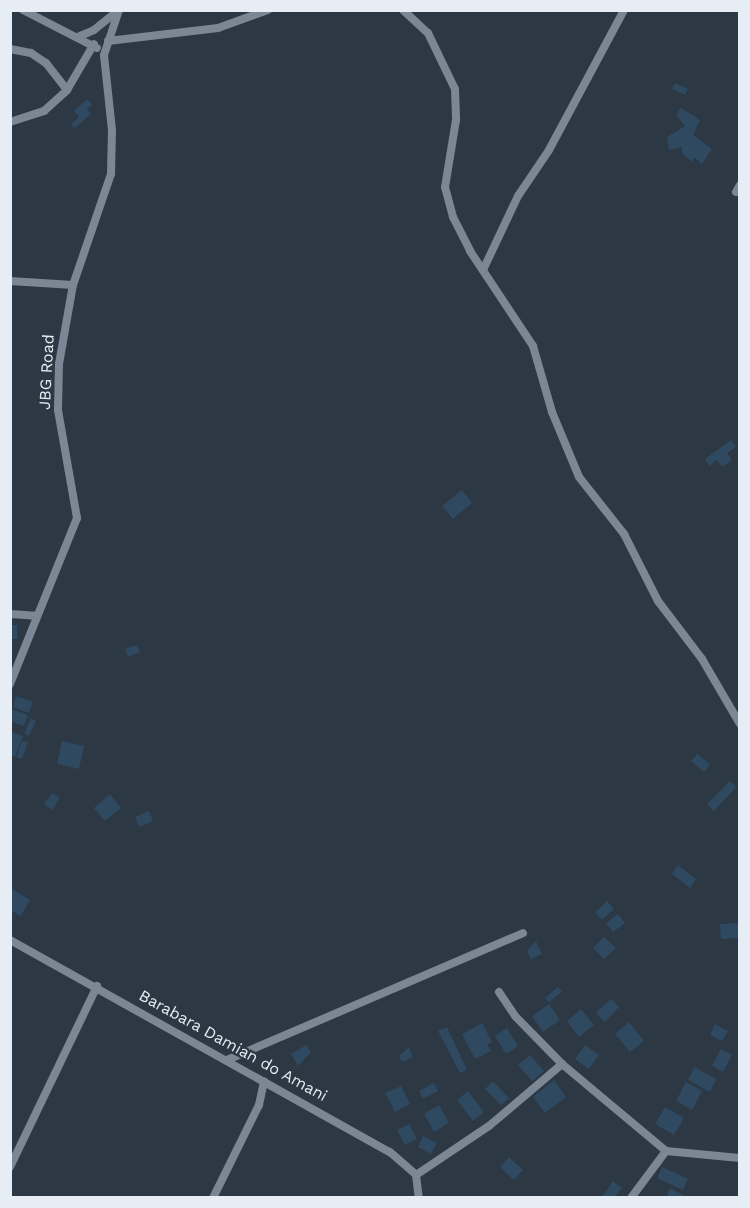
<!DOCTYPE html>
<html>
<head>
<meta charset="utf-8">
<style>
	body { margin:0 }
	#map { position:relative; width:750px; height:1208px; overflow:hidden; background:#2c3843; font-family:"Work Sans",sans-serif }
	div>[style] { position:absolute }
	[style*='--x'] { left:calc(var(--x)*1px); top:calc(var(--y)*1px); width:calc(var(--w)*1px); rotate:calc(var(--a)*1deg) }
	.building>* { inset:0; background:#2f4961 }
	.street>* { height:8px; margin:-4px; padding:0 4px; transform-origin:4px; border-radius:4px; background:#7b8794 }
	span { translate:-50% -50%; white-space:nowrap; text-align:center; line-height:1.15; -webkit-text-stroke:4.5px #2c3843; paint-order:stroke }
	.street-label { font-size:16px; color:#e6edf4 }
	.frame { position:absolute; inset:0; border:12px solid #e6edf4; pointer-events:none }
</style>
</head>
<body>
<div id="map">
	<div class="building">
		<i style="clip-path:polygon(675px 83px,688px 89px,685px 95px,672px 89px)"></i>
		<i style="clip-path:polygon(87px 99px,92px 105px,87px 109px,91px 114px,75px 128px,71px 124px,79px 117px,74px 111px)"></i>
		<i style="clip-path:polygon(681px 108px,700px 120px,693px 135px,712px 149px,702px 164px,694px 157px,692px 162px,682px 153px,682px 147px,669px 150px,667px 137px,685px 126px,676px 115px)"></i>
		<i style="clip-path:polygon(731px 440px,736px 447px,727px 453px,732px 460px,722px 467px,717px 460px,709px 466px,705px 459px)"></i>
		<i style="clip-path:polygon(462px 490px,472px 503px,453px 519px,442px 506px)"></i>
		<i style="clip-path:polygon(10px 625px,17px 625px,17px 639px,10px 639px)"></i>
		<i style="clip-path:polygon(137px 645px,140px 652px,128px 657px,125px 649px)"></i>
		<i style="clip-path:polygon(16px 696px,33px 702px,29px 713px,13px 707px)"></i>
		<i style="clip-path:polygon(12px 709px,28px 715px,24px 726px,10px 721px)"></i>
		<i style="clip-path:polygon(31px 718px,36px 721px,29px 736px,24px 733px)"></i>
		<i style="clip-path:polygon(10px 731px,23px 736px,15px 757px,10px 755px)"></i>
		<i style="clip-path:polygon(22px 741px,28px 742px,22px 759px,16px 757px)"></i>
		<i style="clip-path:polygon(62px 741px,84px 746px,79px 769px,57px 764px)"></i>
		<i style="clip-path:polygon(697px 754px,710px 764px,704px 772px,691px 761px)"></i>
		<i style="clip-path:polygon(730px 781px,736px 787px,714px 811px,707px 804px)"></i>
		<i style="clip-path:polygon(52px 793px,60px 798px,52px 810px,44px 804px)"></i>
		<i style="clip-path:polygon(110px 794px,121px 808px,105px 821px,94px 808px)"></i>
		<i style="clip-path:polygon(149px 811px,153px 821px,139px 827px,135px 817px)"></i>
		<i style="clip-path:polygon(678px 865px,696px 879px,690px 888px,672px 874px)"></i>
		<i style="clip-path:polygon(10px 888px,30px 900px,21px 916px,10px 910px)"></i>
		<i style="clip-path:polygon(607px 901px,614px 909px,602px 920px,595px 912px)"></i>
		<i style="clip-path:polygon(618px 914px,625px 923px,613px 932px,606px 923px)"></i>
		<i style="clip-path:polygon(740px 923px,740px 938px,721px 939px,720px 924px)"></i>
		<i style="clip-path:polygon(604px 937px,616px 948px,604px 959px,593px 948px)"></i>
		<i style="clip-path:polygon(536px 941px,542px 954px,531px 959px,527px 951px)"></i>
		<i style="clip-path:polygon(558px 987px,562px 992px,549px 1002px,545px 998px)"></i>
		<i style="clip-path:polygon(611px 999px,619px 1007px,605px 1022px,596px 1013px)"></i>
		<i style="clip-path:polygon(549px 1004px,560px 1020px,543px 1032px,532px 1016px)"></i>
		<i style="clip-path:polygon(581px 1009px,594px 1025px,579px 1037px,567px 1021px)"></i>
		<i style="clip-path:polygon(629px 1022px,644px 1041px,630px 1052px,615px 1034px)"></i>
		<i style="clip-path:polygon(482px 1023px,492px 1042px,487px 1045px,491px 1051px,475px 1059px,462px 1034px)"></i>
		<i style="clip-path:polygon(715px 1024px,728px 1031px,722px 1041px,710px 1035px)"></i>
		<i style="clip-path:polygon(447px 1027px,467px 1070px,460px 1073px,438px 1031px)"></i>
		<i style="clip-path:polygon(507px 1028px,518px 1046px,506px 1054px,495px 1036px)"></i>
		<i style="clip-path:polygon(306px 1045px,311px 1052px,298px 1066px,291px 1054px)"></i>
		<i style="clip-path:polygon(585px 1045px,599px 1055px,589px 1069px,575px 1059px)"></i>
		<i style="clip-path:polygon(409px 1047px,413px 1057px,402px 1062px,399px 1056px)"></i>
		<i style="clip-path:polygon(721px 1049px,732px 1055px,723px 1072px,712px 1066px)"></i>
		<i style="clip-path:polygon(530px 1055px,544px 1071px,532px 1081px,518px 1065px)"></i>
		<i style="clip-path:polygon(694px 1067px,716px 1079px,710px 1092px,688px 1080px)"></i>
		<i style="clip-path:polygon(554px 1080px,566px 1097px,545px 1113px,533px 1097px)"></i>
		<i style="clip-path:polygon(493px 1081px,509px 1098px,501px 1105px,485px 1089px)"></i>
		<i style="clip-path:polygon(686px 1082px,702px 1091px,692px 1110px,676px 1101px)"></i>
		<i style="clip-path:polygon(434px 1083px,438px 1091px,423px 1099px,419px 1091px)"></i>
		<i style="clip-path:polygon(401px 1086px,410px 1104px,395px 1112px,385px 1093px)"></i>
		<i style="clip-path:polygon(468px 1091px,484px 1112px,473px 1121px,457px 1100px)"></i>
		<i style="clip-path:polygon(439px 1105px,449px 1123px,434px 1132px,424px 1114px)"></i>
		<i style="clip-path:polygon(665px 1107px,684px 1118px,674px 1135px,655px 1124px)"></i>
		<i style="clip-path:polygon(409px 1124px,417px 1139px,405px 1145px,397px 1130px)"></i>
		<i style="clip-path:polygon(423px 1136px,437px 1143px,431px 1154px,418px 1147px)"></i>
		<i style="clip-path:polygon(509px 1157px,523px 1170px,514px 1180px,500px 1167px)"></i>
		<i style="clip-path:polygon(662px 1167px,688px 1179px,683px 1190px,657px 1178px)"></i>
		<i style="clip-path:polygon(613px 1181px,622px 1188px,614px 1198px,601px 1198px)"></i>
		<i style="clip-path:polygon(670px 1188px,683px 1195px,682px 1198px,666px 1198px)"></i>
	</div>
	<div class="street">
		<i style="--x:23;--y:10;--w:83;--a:27.2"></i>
		<i style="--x:403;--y:10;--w:34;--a:43"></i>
		<i style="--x:428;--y:33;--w:62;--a:64.3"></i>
		<i style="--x:455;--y:89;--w:31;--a:88"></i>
		<i style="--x:456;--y:120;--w:68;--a:99.3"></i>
		<i style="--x:445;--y:187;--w:31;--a:75"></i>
		<i style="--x:453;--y:217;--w:38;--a:63"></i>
		<i style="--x:470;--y:251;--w:114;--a:56.4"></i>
		<i style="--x:533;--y:346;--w:69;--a:73.9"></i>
		<i style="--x:552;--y:412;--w:70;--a:67.4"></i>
		<i style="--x:579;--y:477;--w:73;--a:51.7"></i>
		<i style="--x:624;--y:534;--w:75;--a:63.1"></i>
		<i style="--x:658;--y:601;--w:73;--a:52.8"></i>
		<i style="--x:702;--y:659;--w:75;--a:59.7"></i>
		<i style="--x:80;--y:36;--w:15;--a:-23"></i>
		<i style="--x:94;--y:30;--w:28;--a:-39"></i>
		<i style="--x:108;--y:41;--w:111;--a:-6.7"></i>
		<i style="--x:218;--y:28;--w:53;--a:-19.8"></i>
		<i style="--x:10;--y:49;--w:21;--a:11"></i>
		<i style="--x:31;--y:53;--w:18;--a:34"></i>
		<i style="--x:46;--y:63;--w:34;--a:52"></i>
		<i style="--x:10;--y:122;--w:36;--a:-18"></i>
		<i style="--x:44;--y:111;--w:31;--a:-42"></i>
		<i style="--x:67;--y:90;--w:53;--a:-59.6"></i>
		<i style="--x:736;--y:192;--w:8;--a:-60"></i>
		<i style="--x:483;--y:270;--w:82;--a:-64.7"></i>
		<i style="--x:518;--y:196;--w:55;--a:-56"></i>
		<i style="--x:549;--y:150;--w:159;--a:-61.8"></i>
		<i style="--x:10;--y:281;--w:63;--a:3.6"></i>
		<i style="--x:10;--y:614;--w:26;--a:4"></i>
		<i style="--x:10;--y:684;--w:179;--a:-68"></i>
		<i style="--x:77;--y:518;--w:110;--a:-100"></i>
		<i style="--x:58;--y:410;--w:46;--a:-88.8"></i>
		<i style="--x:59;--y:364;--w:80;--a:-80"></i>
		<i style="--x:73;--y:285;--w:117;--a:-71.1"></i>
		<i style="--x:111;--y:174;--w:44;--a:-88.7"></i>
		<i style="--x:112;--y:130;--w:75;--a:-96.1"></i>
		<i style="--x:104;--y:55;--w:47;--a:-71.6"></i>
		<i style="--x:10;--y:940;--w:435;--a:29.2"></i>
		<i style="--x:390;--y:1152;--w:35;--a:41"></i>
		<i style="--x:416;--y:1175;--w:23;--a:83"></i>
		<i style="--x:499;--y:992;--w:30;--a:56"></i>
		<i style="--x:516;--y:1017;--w:66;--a:45.6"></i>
		<i style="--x:562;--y:1064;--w:136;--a:39.9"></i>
		<i style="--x:666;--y:1151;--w:74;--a:5.4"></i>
		<i style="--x:227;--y:1060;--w:322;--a:-23.2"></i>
		<i style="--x:10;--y:1167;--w:201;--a:-64.3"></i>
		<i style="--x:416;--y:1175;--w:88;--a:-33.9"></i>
		<i style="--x:489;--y:1126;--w:96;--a:-40.3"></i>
		<i style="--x:213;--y:1198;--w:104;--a:-63.7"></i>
		<i style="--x:259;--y:1105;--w:24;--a:-78"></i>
		<i style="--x:631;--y:1198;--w:59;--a:-53.3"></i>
	</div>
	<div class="street-label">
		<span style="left:47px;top:372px;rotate:-87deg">JBG Road</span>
		<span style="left:233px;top:1046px;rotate:29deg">Barabara Damian do Amani</span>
	</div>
	<div class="frame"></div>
</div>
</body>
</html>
